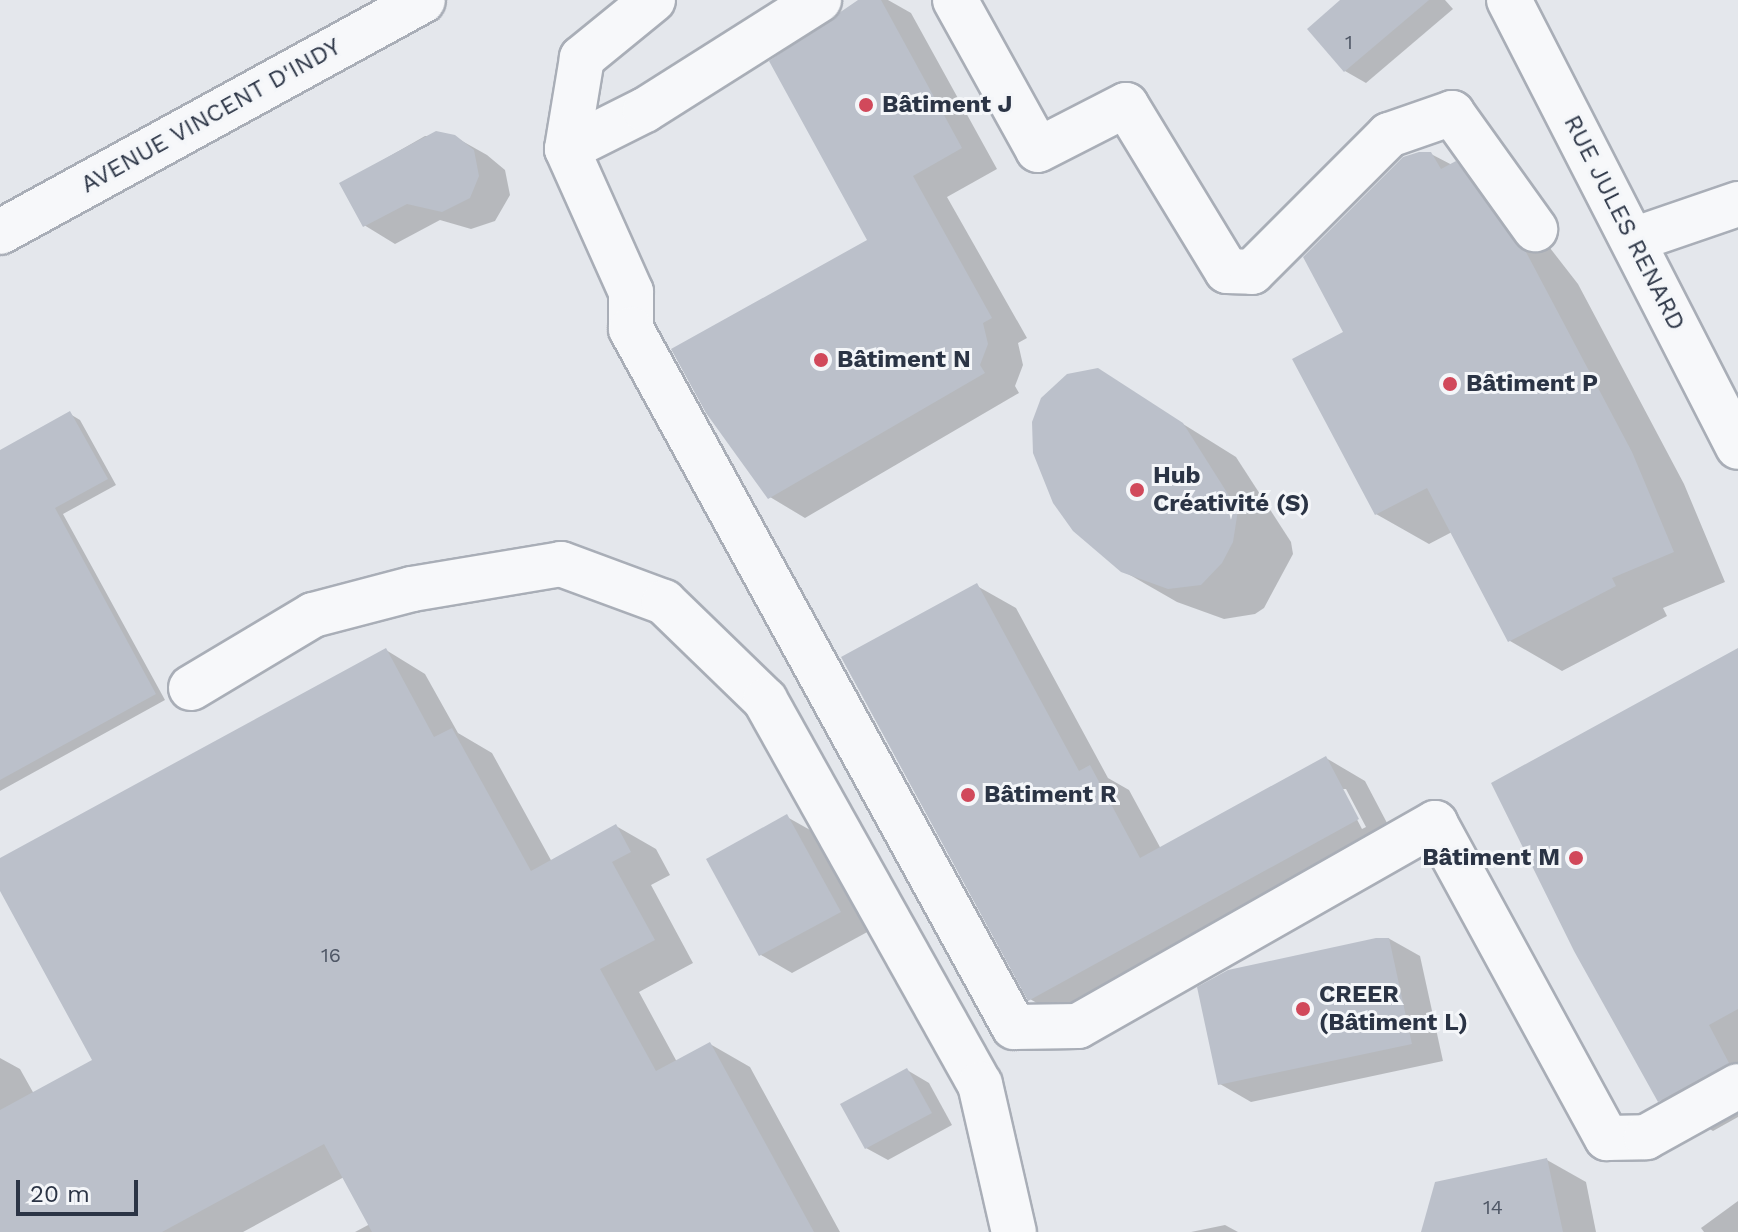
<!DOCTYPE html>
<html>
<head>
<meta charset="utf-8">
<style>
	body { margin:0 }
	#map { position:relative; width:1738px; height:1232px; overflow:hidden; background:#e4e7ec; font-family:"Work Sans",sans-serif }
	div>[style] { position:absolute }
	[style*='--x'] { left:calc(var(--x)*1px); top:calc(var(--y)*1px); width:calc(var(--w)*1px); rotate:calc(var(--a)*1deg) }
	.shadow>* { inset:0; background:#0003 }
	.building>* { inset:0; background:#bbc0ca }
	.roads { filter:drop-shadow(2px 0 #a9aeb7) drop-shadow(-2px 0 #a9aeb7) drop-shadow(0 2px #a9aeb7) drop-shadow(0 -2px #a9aeb7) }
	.minor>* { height:44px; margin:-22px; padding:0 22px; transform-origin:22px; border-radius:22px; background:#f7f8fa }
	.dots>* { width:22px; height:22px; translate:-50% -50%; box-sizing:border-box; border:4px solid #f4f6f9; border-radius:50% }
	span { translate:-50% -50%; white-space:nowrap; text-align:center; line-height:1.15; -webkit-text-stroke:6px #f4f6f9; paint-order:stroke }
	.number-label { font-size:20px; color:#4f5766 }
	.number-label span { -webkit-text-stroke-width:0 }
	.poi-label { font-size:24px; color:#2b3445; font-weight:700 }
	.left { translate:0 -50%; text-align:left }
	.right { translate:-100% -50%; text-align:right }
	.street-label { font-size:24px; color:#2b3445 }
	.scale { position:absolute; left:16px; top:1180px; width:122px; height:36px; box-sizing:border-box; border:4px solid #2b3445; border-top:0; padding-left:10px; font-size:24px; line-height:28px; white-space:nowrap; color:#2b3445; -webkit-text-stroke:6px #f4f6f9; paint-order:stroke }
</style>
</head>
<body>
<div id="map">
	<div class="shadow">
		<i style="clip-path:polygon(864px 0,888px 0,911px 13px,997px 169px,947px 197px,1027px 338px,1018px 343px,1023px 365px,1015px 386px,1019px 393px,805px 518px,770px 497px,869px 241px)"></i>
		<i style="clip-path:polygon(1343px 0,1445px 0,1453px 9px,1366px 83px,1345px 71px)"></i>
		<i style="clip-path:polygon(425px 136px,455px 137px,487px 155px,505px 170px,510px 195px,495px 221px,471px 229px,440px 220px,395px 244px,364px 225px,341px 184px)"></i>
		<i style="clip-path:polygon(1431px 154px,1508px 194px,1578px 284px,1684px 484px,1725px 582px,1663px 608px,1667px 616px,1562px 671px,1510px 641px,1452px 532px,1429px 544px,1376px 514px,1345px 333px)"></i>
		<i style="clip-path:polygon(1098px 371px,1236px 457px,1291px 542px,1293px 554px,1264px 608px,1255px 614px,1224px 619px,1177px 602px,1123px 571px)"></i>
		<i style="clip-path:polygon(70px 414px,80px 420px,116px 485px,63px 514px,165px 700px,0 791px,0 452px)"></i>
		<i style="clip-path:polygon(evenodd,977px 586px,1016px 608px,1108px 778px,1129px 790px,1161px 849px,1326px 758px,1365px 781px,1397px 842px,1069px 1022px,1030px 999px,977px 586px,1341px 789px,1346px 789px,1366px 827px,1362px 829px,1341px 789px)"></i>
		<i style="clip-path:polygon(386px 650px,425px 674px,458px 733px,492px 753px,552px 862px,616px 826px,656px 849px,670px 875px,651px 885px,693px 963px,639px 992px,677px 1062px,710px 1044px,750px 1067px,840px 1232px,355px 1232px,370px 1224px,344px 1177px,243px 1232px,0 1232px,0 1058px,20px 1069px,34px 1094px,95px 1061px,0 887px,0 861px)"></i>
		<i style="clip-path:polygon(1738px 650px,1738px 1117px,1713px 1131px,1660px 1100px)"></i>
		<i style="clip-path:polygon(787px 817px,819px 835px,871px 930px,792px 973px,761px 955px)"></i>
		<i style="clip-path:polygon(1388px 938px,1420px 956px,1443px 1061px,1251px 1102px,1220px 1084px,1229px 971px)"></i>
		<i style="clip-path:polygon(907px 1070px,929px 1083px,952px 1125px,888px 1160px,866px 1148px)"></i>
		<i style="clip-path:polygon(1547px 1160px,1586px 1182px,1596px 1232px,1422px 1232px)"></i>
		<i style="clip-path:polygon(1738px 1201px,1738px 1232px,1704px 1232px,1701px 1228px)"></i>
		<i style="clip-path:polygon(1225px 1225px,1238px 1232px,1191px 1232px)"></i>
	</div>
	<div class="building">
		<i style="clip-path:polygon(858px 0,881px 0,962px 148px,913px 176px,992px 318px,983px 323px,988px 344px,980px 365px,985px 373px,768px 499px,706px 413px,671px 349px,867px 240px,769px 61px)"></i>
		<i style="clip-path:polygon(1340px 0,1429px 0,1344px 72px,1307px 29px)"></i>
		<i style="clip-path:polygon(436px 131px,455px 135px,474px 150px,479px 176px,470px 198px,442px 212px,407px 204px,363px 227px,339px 183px)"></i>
		<i style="clip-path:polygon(1419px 152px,1431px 152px,1441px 169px,1456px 161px,1526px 252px,1632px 452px,1674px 552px,1612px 578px,1616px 586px,1508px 642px,1427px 488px,1375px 515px,1292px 359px,1343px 332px,1303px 257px,1403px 157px)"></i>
		<i style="clip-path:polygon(1098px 368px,1183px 423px,1238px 510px,1233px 542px,1222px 563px,1201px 585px,1168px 589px,1121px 572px,1073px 531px,1053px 503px,1033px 453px,1032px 422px,1041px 398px,1067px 374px)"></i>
		<i style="clip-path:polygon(70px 411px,108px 479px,55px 508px,156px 694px,0 780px,0 450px)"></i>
		<i style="clip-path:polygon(977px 583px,1079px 771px,1090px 765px,1140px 858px,1326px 756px,1359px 819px,1028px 1001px,841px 657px)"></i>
		<i style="clip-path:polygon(386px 648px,434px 737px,452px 728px,531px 871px,616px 824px,631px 852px,612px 862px,655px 940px,600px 969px,656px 1071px,710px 1042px,814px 1232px,372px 1232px,324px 1144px,162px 1232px,0 1232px,0 1110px,92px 1060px,0 891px,0 858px)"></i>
		<i style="clip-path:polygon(1738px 648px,1738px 1009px,1709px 1025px,1729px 1063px,1658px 1102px,1574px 951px,1491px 783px)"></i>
		<i style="clip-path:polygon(787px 814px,841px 912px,759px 956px,706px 859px)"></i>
		<i style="clip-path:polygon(1376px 938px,1389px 938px,1412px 1044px,1218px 1085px,1197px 987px,1228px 970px)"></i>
		<i style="clip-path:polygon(907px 1068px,932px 1113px,865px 1149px,840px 1104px)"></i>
		<i style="clip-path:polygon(1547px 1158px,1563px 1232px,1421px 1232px,1435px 1182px)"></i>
	</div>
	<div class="roads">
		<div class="minor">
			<i style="--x:653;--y:0;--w:92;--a:140.8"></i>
			<i style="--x:582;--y:58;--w:92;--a:99.4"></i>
			<i style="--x:567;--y:149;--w:157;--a:65.9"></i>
			<i style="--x:631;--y:292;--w:37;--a:90"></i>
			<i style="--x:631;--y:329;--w:796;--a:61.25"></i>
			<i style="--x:1014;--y:1027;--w:64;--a:-0.9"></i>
			<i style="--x:1078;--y:1026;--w:411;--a:-29.6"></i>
			<i style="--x:1435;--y:823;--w:359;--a:61.4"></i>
			<i style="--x:1607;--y:1138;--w:39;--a:-1"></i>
			<i style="--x:1646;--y:1137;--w:105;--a:-29"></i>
			<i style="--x:955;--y:0;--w:171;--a:61"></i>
			<i style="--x:1038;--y:150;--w:99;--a:-27.1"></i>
			<i style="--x:1126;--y:105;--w:194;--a:58.7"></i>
			<i style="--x:1227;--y:271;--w:25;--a:2"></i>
			<i style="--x:1252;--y:272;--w:194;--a:-45"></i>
			<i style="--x:1389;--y:135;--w:67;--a:-19.2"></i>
			<i style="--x:1452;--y:113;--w:143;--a:54.4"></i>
			<i style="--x:1509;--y:0;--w:502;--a:62.87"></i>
			<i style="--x:567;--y:149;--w:87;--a:-26.6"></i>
			<i style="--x:645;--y:110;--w:206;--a:-32.3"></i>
			<i style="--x:0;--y:232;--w:482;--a:-28.7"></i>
			<i style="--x:1633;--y:240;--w:111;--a:-18.9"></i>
			<i style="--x:191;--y:688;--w:142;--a:-30.9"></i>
			<i style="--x:313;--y:615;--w:102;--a:-14.7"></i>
			<i style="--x:412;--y:589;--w:151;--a:-9.5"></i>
			<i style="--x:561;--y:564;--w:110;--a:20.3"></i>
			<i style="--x:664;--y:602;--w:141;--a:44.1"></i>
			<i style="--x:765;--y:700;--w:440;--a:60.8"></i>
			<i style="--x:980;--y:1084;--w:152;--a:77.1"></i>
		</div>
	</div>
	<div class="dots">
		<i style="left:866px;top:105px;background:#d1495b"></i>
		<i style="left:821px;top:360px;background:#d1495b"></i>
		<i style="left:1450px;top:384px;background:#d1495b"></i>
		<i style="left:1137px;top:490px;background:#d1495b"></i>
		<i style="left:968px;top:795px;background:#d1495b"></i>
		<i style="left:1576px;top:858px;background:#d1495b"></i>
		<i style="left:1303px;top:1009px;background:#d1495b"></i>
	</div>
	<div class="number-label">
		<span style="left:1349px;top:42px">1</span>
		<span style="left:331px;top:955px">16</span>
		<span style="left:1493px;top:1207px">14</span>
	</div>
	<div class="poi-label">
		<span class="left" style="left:882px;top:105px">Bâtiment J</span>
		<span class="left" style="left:837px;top:360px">Bâtiment N</span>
		<span class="left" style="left:1466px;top:384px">Bâtiment P</span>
		<span class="left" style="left:1153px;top:490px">Hub<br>Créativité (S)</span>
		<span class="left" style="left:984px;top:795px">Bâtiment R</span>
		<span class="right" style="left:1560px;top:858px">Bâtiment M</span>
		<span class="left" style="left:1319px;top:1009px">CREER<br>(Bâtiment L)</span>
	</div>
	<div class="street-label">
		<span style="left:211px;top:116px;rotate:-29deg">AVENUE VINCENT D'INDY</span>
		<span style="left:1624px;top:223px;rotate:63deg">RUE JULES RENARD</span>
	</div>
	<div class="scale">20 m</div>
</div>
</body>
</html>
